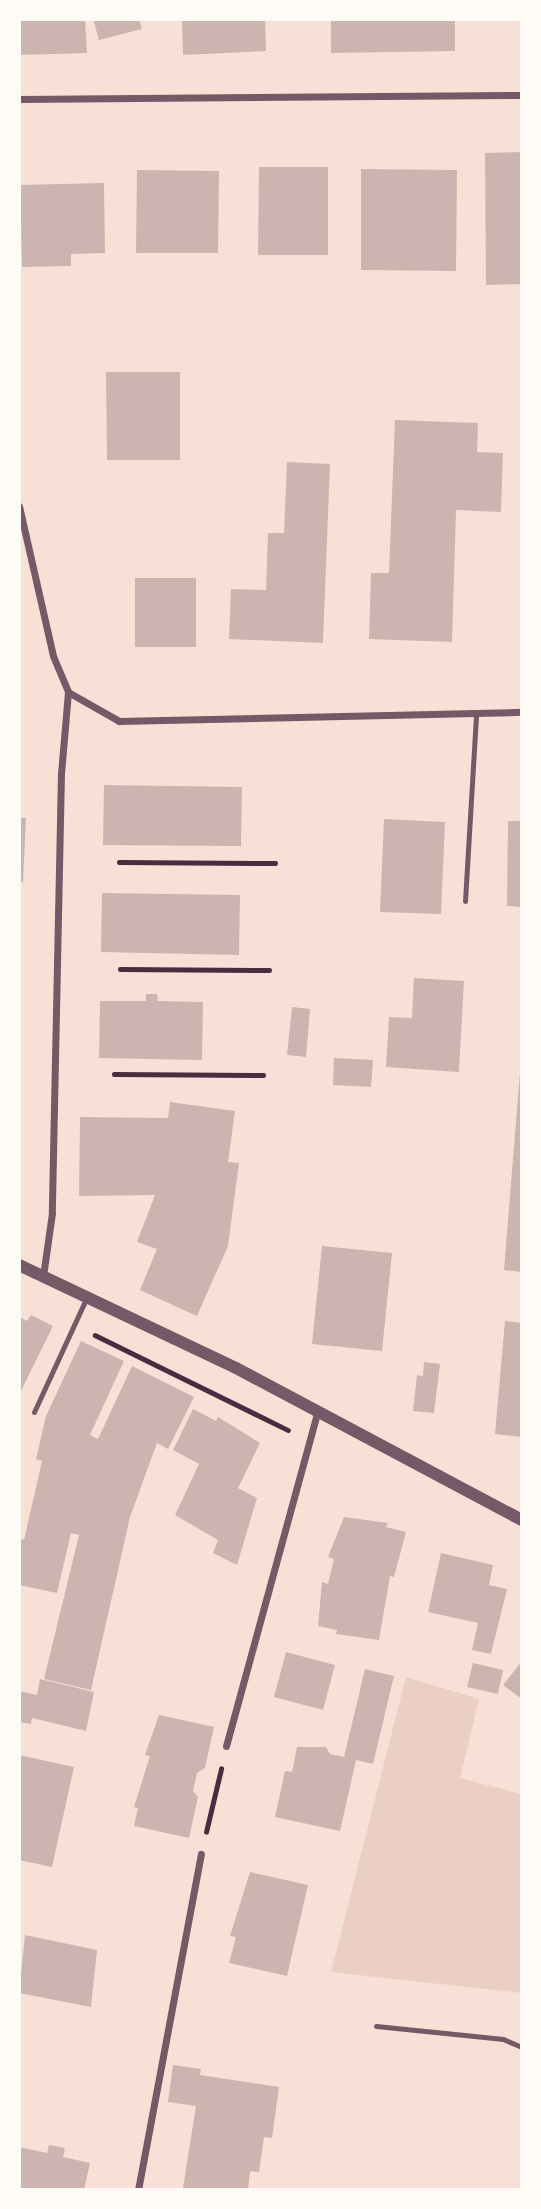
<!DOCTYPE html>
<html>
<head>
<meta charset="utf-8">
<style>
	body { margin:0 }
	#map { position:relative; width:541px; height:2209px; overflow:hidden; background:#f7e1d7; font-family:"Work Sans",sans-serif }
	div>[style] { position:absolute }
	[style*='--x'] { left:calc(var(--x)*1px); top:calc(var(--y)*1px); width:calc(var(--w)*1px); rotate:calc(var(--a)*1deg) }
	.green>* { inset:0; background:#ebcfc5 }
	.building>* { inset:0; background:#ccb4b1 }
	.path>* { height:4.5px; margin:-2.25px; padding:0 2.25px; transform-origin:2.25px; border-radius:2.25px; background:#4a2c40 }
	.service>* { height:5px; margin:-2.5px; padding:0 2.5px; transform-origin:2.5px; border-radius:2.5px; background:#755966 }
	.minor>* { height:7px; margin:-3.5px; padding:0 3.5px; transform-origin:3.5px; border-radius:3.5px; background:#755966 }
	.tertiary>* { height:12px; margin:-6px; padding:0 6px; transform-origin:6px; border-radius:6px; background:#755966 }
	span { translate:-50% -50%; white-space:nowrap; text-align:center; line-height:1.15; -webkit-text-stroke:6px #fffaf5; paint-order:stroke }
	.frame { position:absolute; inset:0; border:21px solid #fffaf5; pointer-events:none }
</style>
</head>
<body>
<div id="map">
	<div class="green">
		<i style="clip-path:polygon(406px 1677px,479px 1699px,460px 1778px,522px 1794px,522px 1993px,331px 1972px)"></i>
	</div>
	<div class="building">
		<i style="clip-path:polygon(19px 19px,85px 19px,87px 53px,19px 55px)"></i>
		<i style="clip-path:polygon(93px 19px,139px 19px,142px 29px,99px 40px)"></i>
		<i style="clip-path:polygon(182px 19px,265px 19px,266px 51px,183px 55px)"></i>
		<i style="clip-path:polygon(331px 19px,455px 19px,455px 51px,331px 53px)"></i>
		<i style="clip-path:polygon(522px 152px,522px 284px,486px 285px,485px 153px)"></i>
		<i style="clip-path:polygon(259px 167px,328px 167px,328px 255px,258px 255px)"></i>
		<i style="clip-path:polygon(361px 169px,457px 170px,456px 271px,361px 270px)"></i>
		<i style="clip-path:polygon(137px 170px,219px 171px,218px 253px,136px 253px)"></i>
		<i style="clip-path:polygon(104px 183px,105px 253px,71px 254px,71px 266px,22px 267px,20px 185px)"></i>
		<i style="clip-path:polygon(106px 372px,180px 372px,180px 460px,107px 460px)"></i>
		<i style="clip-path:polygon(395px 420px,478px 423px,477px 452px,503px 453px,501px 512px,456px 510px,452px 642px,369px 639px,371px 573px,389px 573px)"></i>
		<i style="clip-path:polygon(287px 462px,330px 464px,323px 643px,229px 639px,231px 589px,266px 590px,268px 533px,284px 533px)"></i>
		<i style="clip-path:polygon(135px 578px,196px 578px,196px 647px,135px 647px)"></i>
		<i style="clip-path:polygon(104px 785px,242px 787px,241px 846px,103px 845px)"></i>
		<i style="clip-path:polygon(19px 818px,26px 818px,23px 882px,19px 882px)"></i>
		<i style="clip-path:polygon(384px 819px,445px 822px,441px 914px,380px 912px)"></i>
		<i style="clip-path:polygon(508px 821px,522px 821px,522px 907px,507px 906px)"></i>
		<i style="clip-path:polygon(102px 893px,240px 895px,239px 955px,101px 952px)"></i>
		<i style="clip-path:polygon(414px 978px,464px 981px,459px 1072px,386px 1067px,389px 1017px,412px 1018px)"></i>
		<i style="clip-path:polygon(146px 994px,157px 994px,158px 1001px,203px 1002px,202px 1060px,99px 1058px,100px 1001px,146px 1001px)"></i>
		<i style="clip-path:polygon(292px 1007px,310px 1009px,306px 1057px,287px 1055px)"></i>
		<i style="clip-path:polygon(334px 1058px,373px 1060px,371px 1087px,333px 1085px)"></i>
		<i style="clip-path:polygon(520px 1072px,522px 1072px,522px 1272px,504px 1270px)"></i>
		<i style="clip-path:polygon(170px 1102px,235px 1111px,228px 1162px,239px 1163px,228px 1246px,197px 1316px,140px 1290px,157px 1249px,137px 1242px,155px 1195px,79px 1196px,80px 1117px,168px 1118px)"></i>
		<i style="clip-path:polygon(322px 1246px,392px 1253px,382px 1351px,312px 1344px)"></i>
		<i style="clip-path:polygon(31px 1315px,53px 1326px,19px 1395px,19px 1317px,27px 1321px)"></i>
		<i style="clip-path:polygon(505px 1321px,522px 1323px,522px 1437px,495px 1434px)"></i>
		<i style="clip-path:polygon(81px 1341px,124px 1361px,90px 1435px,98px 1439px,132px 1366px,194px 1397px,168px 1449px,157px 1443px,130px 1517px,91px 1690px,44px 1679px,79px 1535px,71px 1533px,57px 1593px,19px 1585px,19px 1538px,24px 1540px,42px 1461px,36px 1459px,46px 1416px)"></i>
		<i style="clip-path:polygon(424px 1362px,440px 1364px,434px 1413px,413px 1411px,417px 1375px,423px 1376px)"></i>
		<i style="clip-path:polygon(193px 1409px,216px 1421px,218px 1417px,260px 1443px,238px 1488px,257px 1498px,237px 1565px,213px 1553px,218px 1540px,175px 1515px,199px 1464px,173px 1450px)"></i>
		<i style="clip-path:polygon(344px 1517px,388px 1523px,386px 1527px,406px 1532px,394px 1577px,390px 1576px,379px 1640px,336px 1634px,337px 1630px,318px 1626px,322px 1582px,328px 1584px,334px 1559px,328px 1557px)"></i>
		<i style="clip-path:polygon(441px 1553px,493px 1565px,489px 1585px,507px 1589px,491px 1654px,472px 1650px,478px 1623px,428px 1612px)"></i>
		<i style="clip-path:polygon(286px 1652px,335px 1665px,323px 1710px,274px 1697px)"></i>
		<i style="clip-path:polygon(522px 1661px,522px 1699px,503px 1685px)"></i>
		<i style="clip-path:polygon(473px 1663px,503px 1670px,498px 1694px,467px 1687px)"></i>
		<i style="clip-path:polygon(365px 1669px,394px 1676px,373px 1764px,356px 1760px,340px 1831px,275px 1817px,285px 1771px,292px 1772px,297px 1747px,326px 1747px,330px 1754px,344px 1757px)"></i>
		<i style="clip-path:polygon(40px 1679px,94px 1692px,86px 1731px,32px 1718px,31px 1724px,19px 1722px,19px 1691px,37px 1695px)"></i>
		<i style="clip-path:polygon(159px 1715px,214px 1727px,205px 1768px,197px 1773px,193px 1791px,198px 1797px,189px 1838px,134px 1826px,138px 1808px,134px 1807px,150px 1756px,145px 1755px)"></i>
		<i style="clip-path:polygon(19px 1755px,74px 1767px,52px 1867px,19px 1860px)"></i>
		<i style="clip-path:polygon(250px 1872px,308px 1885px,287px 1976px,229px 1963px,236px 1937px,230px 1936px)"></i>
		<i style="clip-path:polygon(25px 1935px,97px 1950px,91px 2007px,19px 1993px)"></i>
		<i style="clip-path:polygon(173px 2065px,201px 2069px,200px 2075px,279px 2087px,272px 2138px,264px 2137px,259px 2172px,250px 2171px,248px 2190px,183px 2188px,196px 2106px,168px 2102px)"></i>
		<i style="clip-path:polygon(49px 2145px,65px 2148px,63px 2157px,90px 2163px,84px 2190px,19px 2190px,19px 2147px,47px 2153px)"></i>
	</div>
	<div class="path">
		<i style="--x:119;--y:862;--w:156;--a:0.4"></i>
		<i style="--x:120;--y:969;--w:149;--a:0.4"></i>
		<i style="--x:114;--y:1074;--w:149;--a:0.4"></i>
		<i style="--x:95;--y:1335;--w:215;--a:26.2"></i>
		<i style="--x:206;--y:1832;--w:65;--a:-76.6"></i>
	</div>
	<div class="service">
		<i style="--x:465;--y:901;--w:187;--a:-86.6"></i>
		<i style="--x:34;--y:1412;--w:127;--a:-65.3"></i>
		<i style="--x:376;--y:2026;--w:128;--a:5.8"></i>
		<i style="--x:503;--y:2039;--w:21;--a:23"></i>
	</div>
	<div class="minor">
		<i style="--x:19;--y:99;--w:503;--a:-0.46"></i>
		<i style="--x:19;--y:506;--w:154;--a:77.2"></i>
		<i style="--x:53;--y:656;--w:39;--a:67"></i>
		<i style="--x:68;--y:692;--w:81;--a:94.9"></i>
		<i style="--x:61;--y:773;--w:440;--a:91.2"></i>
		<i style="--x:52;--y:1213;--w:64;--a:98.1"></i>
		<i style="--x:68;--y:692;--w:59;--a:29.6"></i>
		<i style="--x:119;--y:721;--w:403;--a:-1.3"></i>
		<i style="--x:226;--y:1746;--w:349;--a:-74.7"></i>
		<i style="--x:138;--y:2190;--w:342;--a:-79.4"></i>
	</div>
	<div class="tertiary">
		<i style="--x:19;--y:1265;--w:240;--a:25.4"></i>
		<i style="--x:236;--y:1368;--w:324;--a:28"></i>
	</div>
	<div class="frame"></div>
</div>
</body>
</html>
